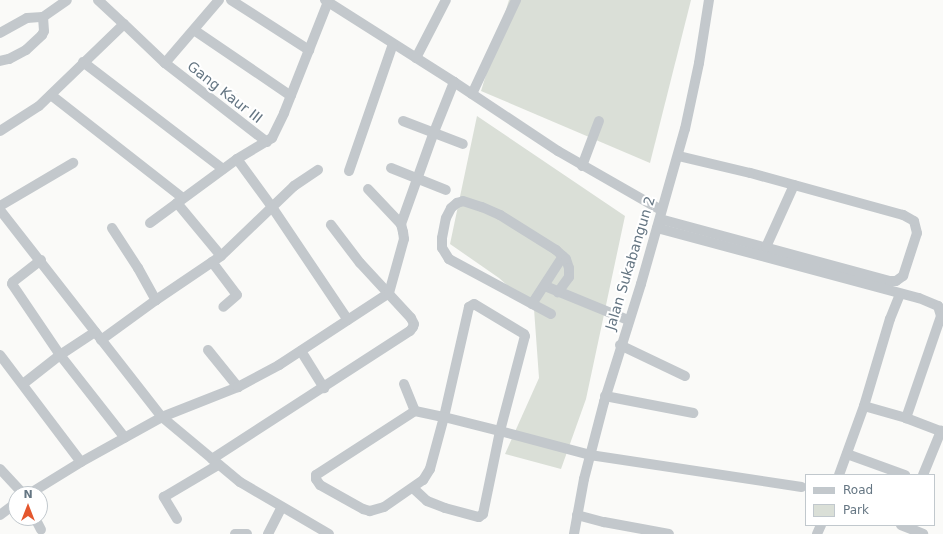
<!DOCTYPE html>
<html>
<head>
<meta charset="utf-8">
<style>
	body { margin:0 }
	#map { position:relative; width:943px; height:534px; overflow:hidden; background:#fafaf8; font-family:"DejaVu Sans",sans-serif }
	div>[style] { position:absolute }
	[style*='--x'] { left:calc(var(--x)*1px); top:calc(var(--y)*1px); width:calc(var(--w)*1px); rotate:calc(var(--a)*1deg) }
	.green>* { inset:0; background:#dadfd7 }
	.minor>* { height:10px; margin:-5px; padding:0 5px; transform-origin:5px; border-radius:5px; background:#c3c8cc }
	span { translate:-50% -50%; white-space:nowrap; text-align:center; line-height:1.15; -webkit-text-stroke:4px #fff; paint-order:stroke }
	.street-label { font-size:14px; color:#657683 }
	.legend { position:absolute; left:805px; top:474px; width:130px; height:52px; box-sizing:border-box; background:#fff; border:1px solid #c1c8cd; margin:0; padding:5px 7px; list-style:none; font-size:12px; color:#657683 }
	.legend li { display:flex; align-items:center; gap:8px; height:20px }
	.legend b { width:20px; border:1px solid #c1c8cd }
	.north { position:absolute; left:8px; top:486px; width:40px; height:40px; box-sizing:border-box; background:#fff; border:1px solid #c1c8cd; border-radius:50%; rotate:0deg; font-size:11px; font-weight:700; line-height:16px; text-align:center; color:#657683 }
	.north::after { content:''; display:block; margin:auto; width:14px; height:18px; background:#e4572e; clip-path:polygon(50% 0,100% 100%,50% 72%,0 100%) }
</style>
</head>
<body>
<div id="map">
	<div class="green">
		<i style="clip-path:polygon(509px 0,691px 0,650px 163px,481px 91px)"></i>
		<i style="clip-path:polygon(477px 116px,625px 216px,586px 399px,561px 469px,505px 454px,539px 378px,534px 309px,499px 278px,450px 244px)"></i>
	</div>
	<div class="minor">
		<i style="--x:98;--y:0;--w:35;--a:43"></i>
		<i style="--x:231;--y:0;--w:93;--a:32.7"></i>
		<i style="--x:325;--y:0;--w:153;--a:32.4"></i>
		<i style="--x:454;--y:82;--w:125;--a:33.6"></i>
		<i style="--x:558;--y:151;--w:119;--a:29.8"></i>
		<i style="--x:194;--y:30;--w:117;--a:34.2"></i>
		<i style="--x:0;--y:33;--w:31;--a:-29"></i>
		<i style="--x:27;--y:18;--w:16;--a:-4"></i>
		<i style="--x:43;--y:17;--w:29;--a:-35"></i>
		<i style="--x:416;--y:58;--w:65;--a:-62.7"></i>
		<i style="--x:0;--y:61;--w:9;--a:-13"></i>
		<i style="--x:9;--y:59;--w:19;--a:-28"></i>
		<i style="--x:26;--y:50;--w:22;--a:-43"></i>
		<i style="--x:42;--y:35;--w:4;--a:-63"></i>
		<i style="--x:44;--y:31;--w:14;--a:-94"></i>
		<i style="--x:83;--y:62;--w:176;--a:37.4"></i>
		<i style="--x:165;--y:63;--w:129;--a:37.8"></i>
		<i style="--x:472;--y:94;--w:104;--a:-64.9"></i>
		<i style="--x:51;--y:95;--w:167;--a:38"></i>
		<i style="--x:403;--y:121;--w:64;--a:21"></i>
		<i style="--x:0;--y:131;--w:46;--a:-32.7"></i>
		<i style="--x:39;--y:106;--w:118;--a:-44"></i>
		<i style="--x:124;--y:24;--w:57;--a:43.6"></i>
		<i style="--x:165;--y:63;--w:83;--a:-49.4"></i>
		<i style="--x:237;--y:159;--w:59;--a:53.9"></i>
		<i style="--x:272;--y:207;--w:136;--a:56.1"></i>
		<i style="--x:582;--y:166;--w:48;--a:-69.3"></i>
		<i style="--x:391;--y:168;--w:59;--a:21.8"></i>
		<i style="--x:349;--y:171;--w:134;--a:-70.9"></i>
		<i style="--x:0;--y:206;--w:85;--a:-30.5"></i>
		<i style="--x:0;--y:210;--w:263;--a:52"></i>
		<i style="--x:162;--y:417;--w:102;--a:39.8"></i>
		<i style="--x:240;--y:482;--w:103;--a:30.3"></i>
		<i style="--x:660;--y:219;--w:238;--a:15.1"></i>
		<i style="--x:890;--y:281;--w:6;--a:0"></i>
		<i style="--x:896;--y:281;--w:9;--a:-36"></i>
		<i style="--x:903;--y:276;--w:45;--a:-72"></i>
		<i style="--x:917;--y:233;--w:12;--a:-104"></i>
		<i style="--x:914;--y:221;--w:13;--a:-151"></i>
		<i style="--x:903;--y:215;--w:159;--a:-164.6"></i>
		<i style="--x:750;--y:173;--w:74;--a:-166.7"></i>
		<i style="--x:150;--y:223;--w:108;--a:-36.3"></i>
		<i style="--x:237;--y:159;--w:41;--a:-31"></i>
		<i style="--x:272;--y:138;--w:28;--a:-64"></i>
		<i style="--x:284;--y:113;--w:119;--a:-68.4"></i>
		<i style="--x:401;--y:224;--w:98;--a:-70.3"></i>
		<i style="--x:434;--y:132;--w:54;--a:-68.2"></i>
		<i style="--x:112;--y:228;--w:48;--a:57"></i>
		<i style="--x:138;--y:268;--w:37;--a:61"></i>
		<i style="--x:657;--y:228;--w:271;--a:15"></i>
		<i style="--x:919;--y:298;--w:21;--a:23"></i>
		<i style="--x:938;--y:306;--w:10;--a:73"></i>
		<i style="--x:941;--y:316;--w:108;--a:108.9"></i>
		<i style="--x:766;--y:247;--w:68;--a:-65.7"></i>
		<i style="--x:221;--y:256;--w:101;--a:-43.8"></i>
		<i style="--x:294;--y:186;--w:29;--a:-34"></i>
		<i style="--x:41;--y:260;--w:36;--a:142"></i>
		<i style="--x:13;--y:282;--w:2;--a:117"></i>
		<i style="--x:12;--y:284;--w:86;--a:55.9"></i>
		<i style="--x:60;--y:355;--w:105;--a:51.9"></i>
		<i style="--x:212;--y:262;--w:41;--a:52.9"></i>
		<i style="--x:237;--y:295;--w:18;--a:139"></i>
		<i style="--x:545;--y:286;--w:90;--a:22.3"></i>
		<i style="--x:532;--y:304;--w:57;--a:-57.1"></i>
		<i style="--x:551;--y:314;--w:116;--a:-151.7"></i>
		<i style="--x:449;--y:259;--w:13;--a:-122"></i>
		<i style="--x:442;--y:248;--w:10;--a:-90"></i>
		<i style="--x:442;--y:238;--w:20;--a:-79"></i>
		<i style="--x:446;--y:218;--w:11;--a:-63"></i>
		<i style="--x:451;--y:208;--w:8;--a:-40"></i>
		<i style="--x:457;--y:203;--w:6;--a:-18"></i>
		<i style="--x:463;--y:201;--w:20;--a:18"></i>
		<i style="--x:482;--y:207;--w:20;--a:24"></i>
		<i style="--x:500;--y:215;--w:66;--a:32"></i>
		<i style="--x:556;--y:250;--w:13;--a:42"></i>
		<i style="--x:566;--y:259;--w:9;--a:72"></i>
		<i style="--x:569;--y:268;--w:9;--a:90"></i>
		<i style="--x:569;--y:277;--w:19;--a:126"></i>
		<i style="--x:101;--y:340;--w:68;--a:-36"></i>
		<i style="--x:156;--y:300;--w:78;--a:-34.1"></i>
		<i style="--x:221;--y:256;--w:69;--a:-129.7"></i>
		<i style="--x:620;--y:345;--w:72;--a:25.5"></i>
		<i style="--x:208;--y:350;--w:48;--a:51"></i>
		<i style="--x:301;--y:351;--w:44;--a:58.1"></i>
		<i style="--x:0;--y:355;--w:134;--a:52.9"></i>
		<i style="--x:23;--y:384;--w:47;--a:-38.1"></i>
		<i style="--x:60;--y:355;--w:42;--a:-33.3"></i>
		<i style="--x:404;--y:384;--w:29;--a:68"></i>
		<i style="--x:605;--y:396;--w:90;--a:10.9"></i>
		<i style="--x:864;--y:406;--w:44;--a:15.9"></i>
		<i style="--x:906;--y:418;--w:40;--a:21"></i>
		<i style="--x:847;--y:454;--w:62;--a:19.9"></i>
		<i style="--x:212;--y:459;--w:236;--a:-32.9"></i>
		<i style="--x:410;--y:331;--w:5;--a:-53"></i>
		<i style="--x:413;--y:327;--w:3;--a:-72"></i>
		<i style="--x:414;--y:324;--w:7;--a:-117"></i>
		<i style="--x:411;--y:318;--w:75;--a:-132.8"></i>
		<i style="--x:360;--y:263;--w:48;--a:-127.3"></i>
		<i style="--x:0;--y:469;--w:34;--a:47"></i>
		<i style="--x:839;--y:475;--w:73;--a:-70.1"></i>
		<i style="--x:864;--y:406;--w:91;--a:-73.4"></i>
		<i style="--x:890;--y:319;--w:27;--a:-68"></i>
		<i style="--x:923;--y:475;--w:48;--a:-67.8"></i>
		<i style="--x:413;--y:488;--w:19;--a:43"></i>
		<i style="--x:427;--y:501;--w:19;--a:21"></i>
		<i style="--x:445;--y:508;--w:35;--a:15"></i>
		<i style="--x:479;--y:517;--w:5;--a:-37"></i>
		<i style="--x:483;--y:514;--w:85;--a:-78.4"></i>
		<i style="--x:500;--y:431;--w:98;--a:-75.3"></i>
		<i style="--x:525;--y:336;--w:2;--a:-117"></i>
		<i style="--x:524;--y:334;--w:58;--a:-149"></i>
		<i style="--x:474;--y:304;--w:6;--a:149"></i>
		<i style="--x:469;--y:307;--w:113;--a:102.8"></i>
		<i style="--x:444;--y:417;--w:54;--a:105.1"></i>
		<i style="--x:430;--y:469;--w:13;--a:122"></i>
		<i style="--x:423;--y:480;--w:47;--a:145.3"></i>
		<i style="--x:384;--y:507;--w:15;--a:164"></i>
		<i style="--x:370;--y:511;--w:7;--a:-164"></i>
		<i style="--x:363;--y:509;--w:49;--a:-150.8"></i>
		<i style="--x:320;--y:485;--w:7;--a:-124"></i>
		<i style="--x:316;--y:479;--w:4;--a:-90"></i>
		<i style="--x:316;--y:475;--w:118;--a:-32.9"></i>
		<i style="--x:415;--y:411;--w:30;--a:12"></i>
		<i style="--x:444;--y:417;--w:58;--a:14"></i>
		<i style="--x:500;--y:431;--w:93;--a:14.9"></i>
		<i style="--x:590;--y:455;--w:214;--a:8.6"></i>
		<i style="--x:29;--y:494;--w:61;--a:-31.6"></i>
		<i style="--x:81;--y:462;--w:93;--a:-29.1"></i>
		<i style="--x:162;--y:417;--w:82;--a:-21.5"></i>
		<i style="--x:238;--y:387;--w:47;--a:-28.2"></i>
		<i style="--x:279;--y:365;--w:131;--a:-33.2"></i>
		<i style="--x:389;--y:293;--w:56;--a:-74.5"></i>
		<i style="--x:404;--y:239;--w:7;--a:-98"></i>
		<i style="--x:403;--y:232;--w:8;--a:-104"></i>
		<i style="--x:401;--y:224;--w:48;--a:-133.3"></i>
		<i style="--x:0;--y:515;--w:20;--a:-37"></i>
		<i style="--x:577;--y:515;--w:28;--a:15"></i>
		<i style="--x:604;--y:522;--w:66;--a:10.5"></i>
		<i style="--x:35;--y:518;--w:13;--a:63"></i>
		<i style="--x:177;--y:519;--w:26;--a:-121"></i>
		<i style="--x:164;--y:497;--w:63;--a:-30.7"></i>
		<i style="--x:901;--y:525;--w:24;--a:22"></i>
		<i style="--x:235;--y:534;--w:12;--a:0"></i>
		<i style="--x:268;--y:534;--w:30;--a:-63"></i>
		<i style="--x:574;--y:534;--w:56;--a:-79.7"></i>
		<i style="--x:584;--y:479;--w:80;--a:-75.4"></i>
		<i style="--x:604;--y:402;--w:124;--a:-72.6"></i>
		<i style="--x:641;--y:284;--w:161;--a:-74.2"></i>
		<i style="--x:685;--y:129;--w:67;--a:-78"></i>
		<i style="--x:699;--y:63;--w:64;--a:-81"></i>
		<i style="--x:817;--y:534;--w:10;--a:-66"></i>
	</div>
	<div class="street-label">
		<span style="left:225px;top:92px;rotate:38deg">Gang Kaur III</span>
		<span style="left:630px;top:263px;rotate:-73deg">Jalan Sukabangun 2</span>
	</div>
	<ul class="legend">
	<li><b style="height:5px;background:#c3c8cc"></b>Road</li>
	<li><b style="height:11px;background:#dadfd7"></b>Park</li>
	</ul>
	<div class="north">N</div>
</div>
</body>
</html>
